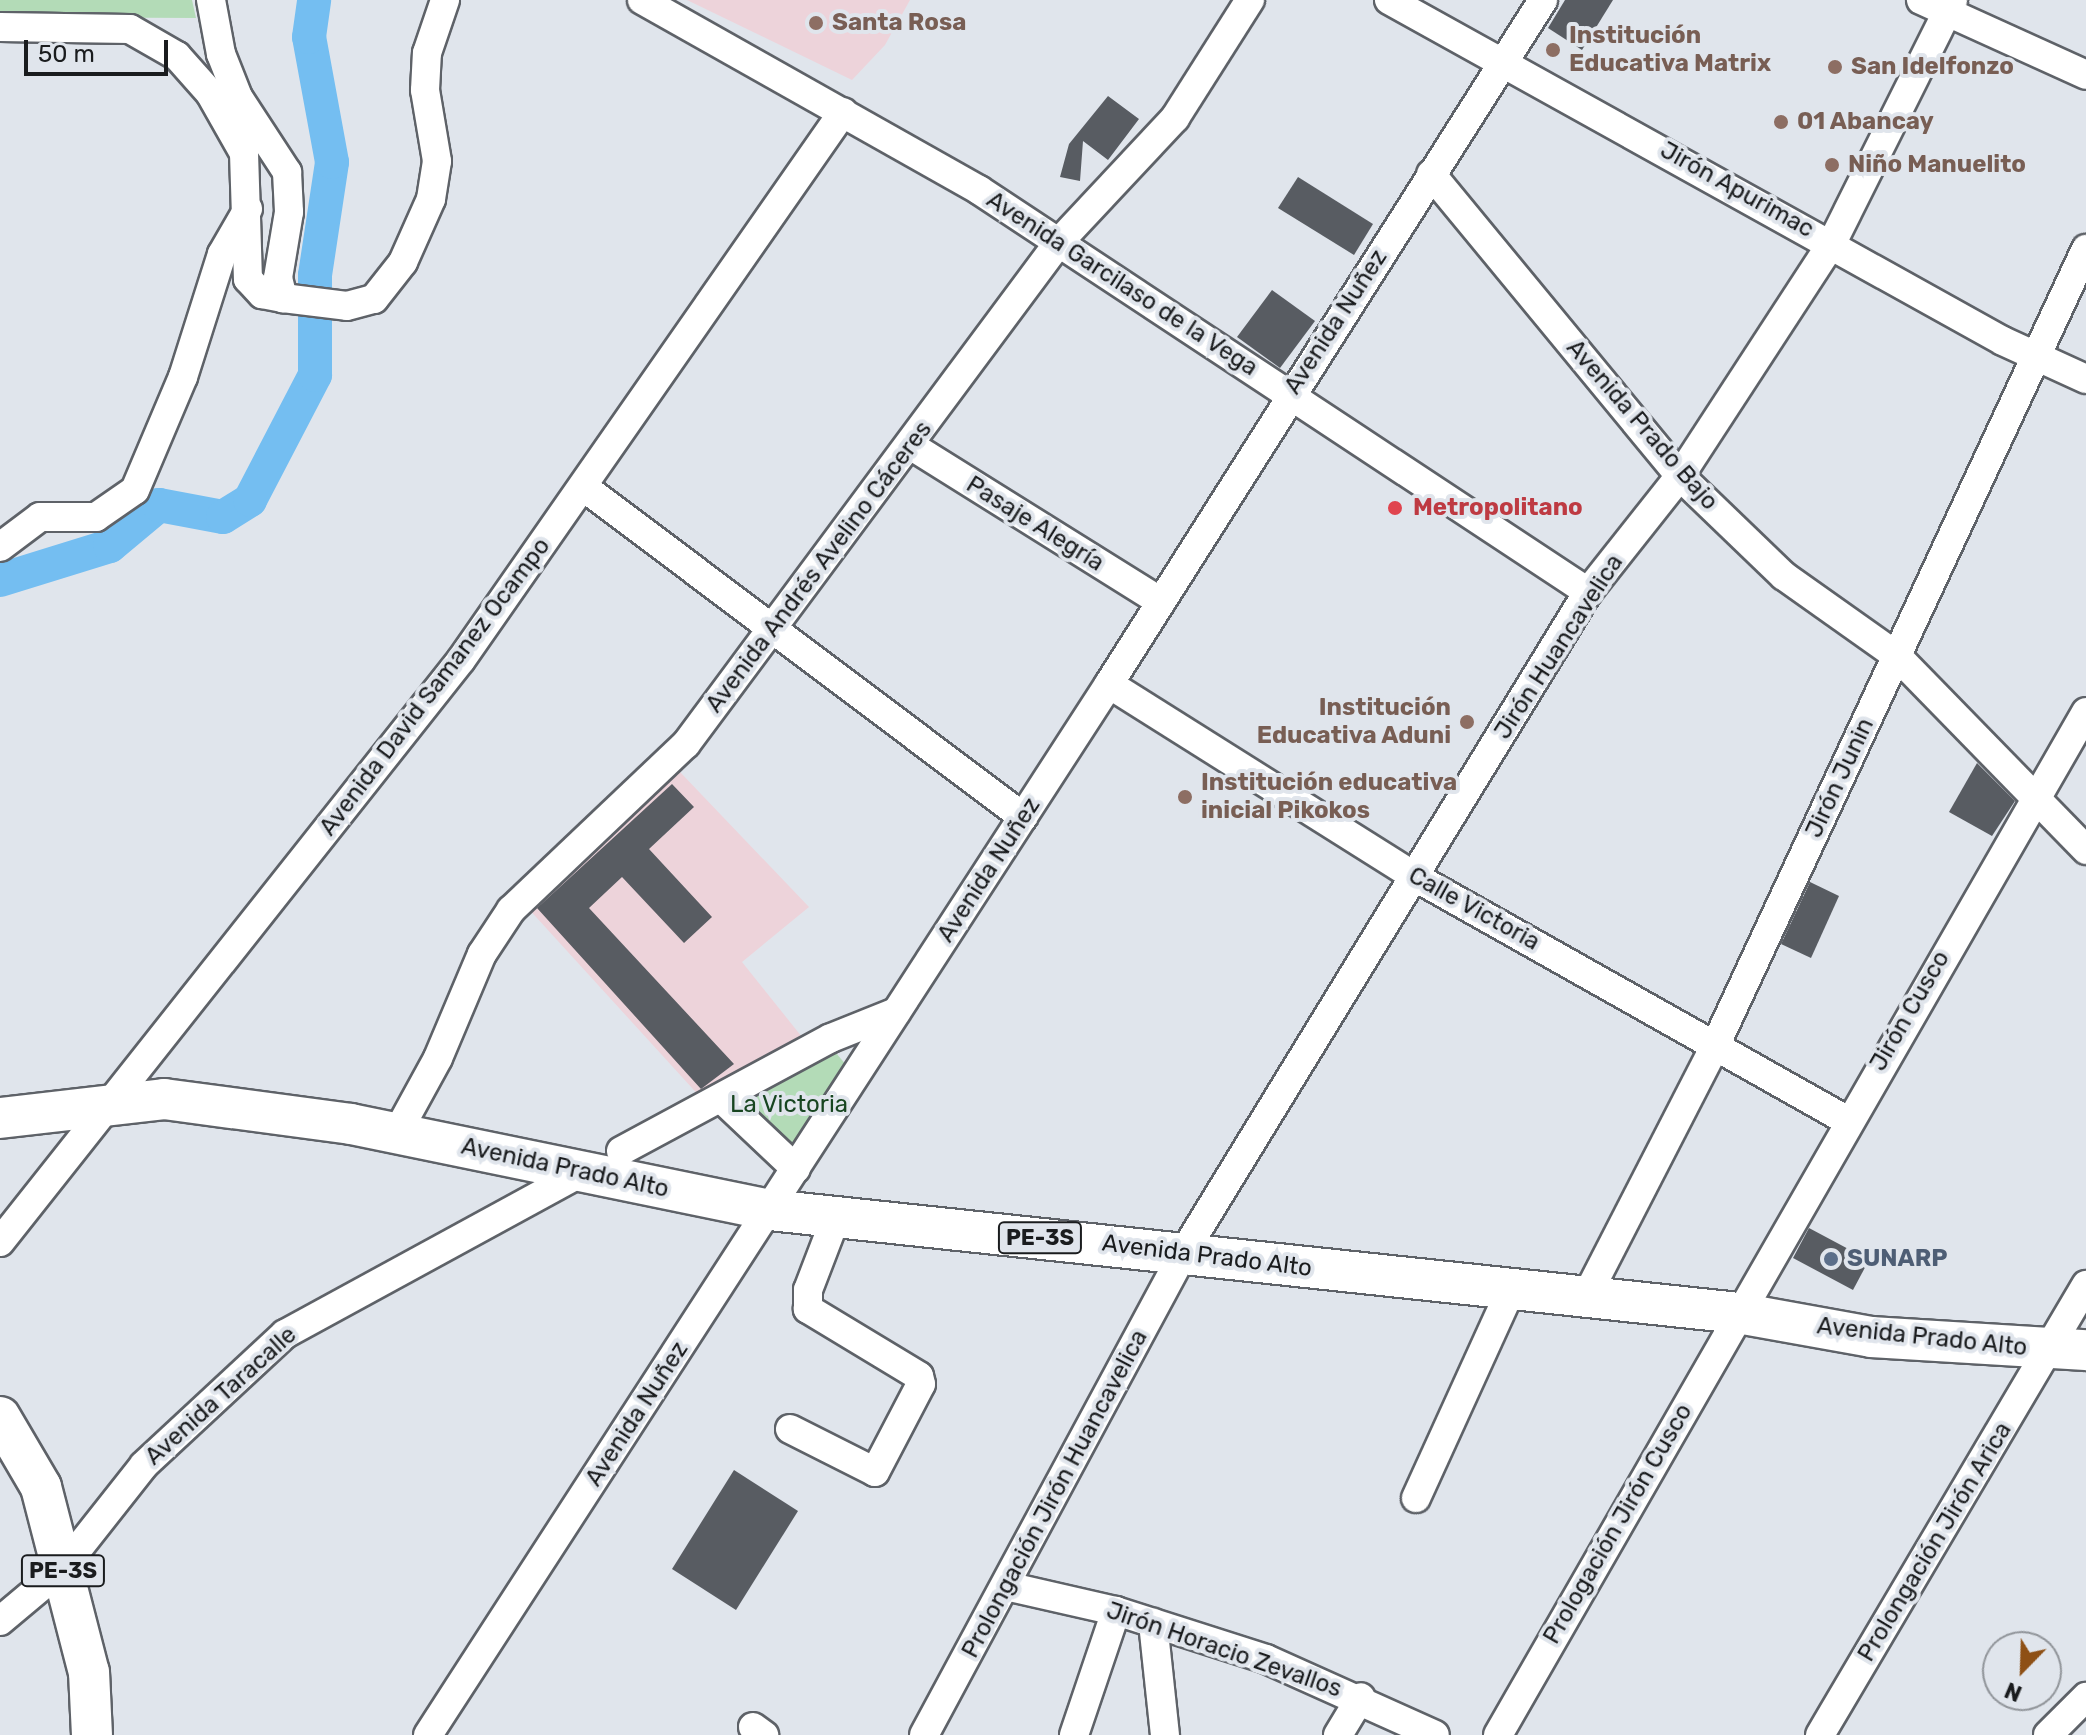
<!DOCTYPE html>
<html>
<head>
<meta charset="utf-8">
<style>
	body { margin:0 }
	#map { position:relative; width:2086px; height:1735px; overflow:hidden; background:#e0e5ec; font-family:Rubik,sans-serif }
	div>[style] { position:absolute }
	[style*='--x'] { left:calc(var(--x)*1px); top:calc(var(--y)*1px); width:calc(var(--w)*1px); rotate:calc(var(--a)*1deg) }
	.education>* { inset:0; background:#edd3da }
	.green>* { inset:0; background:#b3dbb7 }
	.river>* { height:34px; margin:-17px; padding:0 17px; transform-origin:17px; border-radius:17px; background:#74bef1 }
	.building>* { inset:0; background:#585c62 }
	.roads { filter:drop-shadow(2px 0 #5e6268) drop-shadow(-2px 0 #5e6268) drop-shadow(0 2px #5e6268) drop-shadow(0 -2px #5e6268) }
	.minor>* { height:28px; margin:-14px; padding:0 14px; transform-origin:14px; border-radius:14px; background:#fff }
	.highway>* { height:40px; margin:-20px; padding:0 20px; transform-origin:20px; border-radius:20px; background:#fff }
	.dots>* { width:22px; height:22px; translate:-50% -50%; box-sizing:border-box; border:4px solid #e0e5ec; border-radius:50% }
	span { translate:-50% -50%; white-space:nowrap; text-align:center; line-height:1.15; -webkit-text-stroke:8px #e0e5ec; paint-order:stroke }
	.shield-label span { padding:2px 6px; background:#e0e5ec; border:2px solid; border-radius:6px; -webkit-text-stroke-width:0 }
	.shield-label { font-size:22px; color:#1a1c1e; font-weight:700 }
	.education-label { font-size:24px; color:#785e54; font-weight:700 }
	.left { translate:0 -50%; text-align:left }
	.right { translate:-100% -50%; text-align:right }
	.street-label { font-size:24px; color:#1a1c1e }
	.health-label { font-size:24px; color:#be3a42; font-weight:700 }
	.park-label { font-size:24px; color:#174520 }
	.service-label { font-size:24px; color:#4e5e75; font-weight:700 }
	.north { position:absolute; left:1982px; top:1631px; width:80px; height:80px; box-sizing:border-box; background:#e0e5ec; border:2px solid #91959a; border-radius:50%; rotate:203deg; font-size:22px; font-weight:700; line-height:32px; text-align:center; color:#1a1c1e }
	.north::after { content:''; display:block; margin:auto; width:28px; height:36px; background:#8e5015; clip-path:polygon(50% 0,100% 100%,50% 72%,0 100%) }
	.scale { position:absolute; left:24px; top:40px; width:144px; height:36px; box-sizing:border-box; border:4px solid #1a1c1e; border-top:0; padding-left:10px; font-size:24px; line-height:28px; white-space:nowrap; color:#1a1c1e; -webkit-text-stroke:6px #e0e5ec; paint-order:stroke }
</style>
</head>
<body>
<div id="map">
	<div class="education">
		<i style="clip-path:polygon(687px 0,910px 0,885px 45px,852px 80px)"></i>
		<i style="clip-path:polygon(680px 772px,809px 907px,742px 962px,806px 1042px,703px 1100px,526px 906px)"></i>
	</div>
	<div class="green">
		<i style="clip-path:polygon(0 0,192px 0,196px 18px,0 17px)"></i>
		<i style="clip-path:polygon(831px 1047px,847px 1066px,798px 1158px,732px 1099px)"></i>
	</div>
	<div class="river">
		<i style="--x:0;--y:580;--w:115;--a:-17.2"></i>
		<i style="--x:110;--y:546;--w:64;--a:-39.9"></i>
		<i style="--x:159;--y:505;--w:65;--a:10.6"></i>
		<i style="--x:223;--y:517;--w:32;--a:-32"></i>
		<i style="--x:250;--y:500;--w:141;--a:-62.5"></i>
		<i style="--x:315;--y:375;--w:100;--a:-90"></i>
		<i style="--x:315;--y:275;--w:114;--a:-81.4"></i>
		<i style="--x:332;--y:162;--w:127;--a:-100.4"></i>
		<i style="--x:309;--y:37;--w:37;--a:-82"></i>
	</div>
	<div class="building">
		<i style="clip-path:polygon(1565px 0,1613px 0,1582px 50px,1548px 28px)"></i>
		<i style="clip-path:polygon(1108px 96px,1139px 119px,1108px 160px,1083px 141px,1080px 181px,1060px 177px,1069px 144px)"></i>
		<i style="clip-path:polygon(1298px 177px,1373px 224px,1354px 255px,1278px 208px)"></i>
		<i style="clip-path:polygon(1272px 290px,1315px 321px,1280px 368px,1237px 337px)"></i>
		<i style="clip-path:polygon(1977px 763px,2015px 801px,1992px 836px,1949px 812px)"></i>
		<i style="clip-path:polygon(672px 784px,694px 807px,649px 849px,712px 917px,684px 943px,622px 877px,589px 908px,734px 1064px,701px 1089px,537px 908px)"></i>
		<i style="clip-path:polygon(1810px 882px,1839px 896px,1811px 958px,1781px 944px)"></i>
		<i style="clip-path:polygon(1809px 1228px,1869px 1260px,1853px 1290px,1793px 1258px)"></i>
		<i style="clip-path:polygon(734px 1470px,798px 1511px,736px 1610px,672px 1569px)"></i>
	</div>
	<div class="roads">
		<div class="minor">
			<i style="--x:211;--y:0;--w:55;--a:79.5"></i>
			<i style="--x:221;--y:54;--w:46;--a:68.4"></i>
			<i style="--x:238;--y:97;--w:90;--a:56.8"></i>
			<i style="--x:287;--y:172;--w:40;--a:87.1"></i>
			<i style="--x:289;--y:212;--w:67;--a:99.5"></i>
			<i style="--x:278;--y:278;--w:21;--a:76"></i>
			<i style="--x:283;--y:298;--w:64;--a:7.1"></i>
			<i style="--x:347;--y:306;--w:28;--a:-15"></i>
			<i style="--x:374;--y:299;--w:47;--a:-51.9"></i>
			<i style="--x:403;--y:262;--w:69;--a:-66"></i>
			<i style="--x:431;--y:199;--w:38;--a:-81"></i>
			<i style="--x:437;--y:161;--w:72;--a:-99.6"></i>
			<i style="--x:425;--y:90;--w:37;--a:-87"></i>
			<i style="--x:427;--y:53;--w:56;--a:-71.2"></i>
			<i style="--x:642;--y:0;--w:387;--a:29.4"></i>
			<i style="--x:979;--y:190;--w:730;--a:33.43"></i>
			<i style="--x:1389;--y:0;--w:702;--a:29.05"></i>
			<i style="--x:2003;--y:341;--w:91;--a:24.6"></i>
			<i style="--x:1921;--y:0;--w:181;--a:24.4"></i>
			<i style="--x:0;--y:27;--w:130;--a:0.9"></i>
			<i style="--x:130;--y:29;--w:54;--a:29.9"></i>
			<i style="--x:177;--y:56;--w:50;--a:48.3"></i>
			<i style="--x:210;--y:93;--w:69;--a:60.5"></i>
			<i style="--x:244;--y:153;--w:126;--a:88.2"></i>
			<i style="--x:248;--y:279;--w:21;--a:47"></i>
			<i style="--x:262;--y:294;--w:21;--a:11"></i>
			<i style="--x:1431;--y:174;--w:391;--a:50.5"></i>
			<i style="--x:1680;--y:476;--w:144;--a:43.9"></i>
			<i style="--x:1784;--y:576;--w:138;--a:35.3"></i>
			<i style="--x:1897;--y:656;--w:271;--a:45.7"></i>
			<i style="--x:910;--y:445;--w:296;--a:32"></i>
			<i style="--x:585;--y:488;--w:548;--a:36.91"></i>
			<i style="--x:0;--y:547;--w:50;--a:-36.9"></i>
			<i style="--x:40;--y:517;--w:56;--a:0"></i>
			<i style="--x:96;--y:517;--w:47;--a:-34.7"></i>
			<i style="--x:135;--y:490;--w:123;--a:-67"></i>
			<i style="--x:183;--y:377;--w:129;--a:-72.4"></i>
			<i style="--x:222;--y:254;--w:52;--a:-60"></i>
			<i style="--x:1109;--y:684;--w:362;--a:32.2"></i>
			<i style="--x:1415;--y:877;--w:496;--a:29.4"></i>
			<i style="--x:721;--y:1098;--w:103;--a:43.4"></i>
			<i style="--x:397;--y:1133;--w:85;--a:-61.3"></i>
			<i style="--x:438;--y:1058;--w:113;--a:-67.1"></i>
			<i style="--x:482;--y:954;--w:53;--a:-56.6"></i>
			<i style="--x:511;--y:910;--w:241;--a:-43.5"></i>
			<i style="--x:686;--y:744;--w:625;--a:-53.39"></i>
			<i style="--x:1059;--y:242;--w:170;--a:-46.9"></i>
			<i style="--x:1175;--y:118;--w:140;--a:-57.6"></i>
			<i style="--x:621;--y:1151;--w:238;--a:-28.3"></i>
			<i style="--x:831;--y:1038;--w:70;--a:-21.8"></i>
			<i style="--x:0;--y:1242;--w:742;--a:-51.62"></i>
			<i style="--x:461;--y:660;--w:668;--a:-55.12"></i>
			<i style="--x:1584;--y:1301;--w:289;--a:-62.8"></i>
			<i style="--x:1716;--y:1044;--w:877;--a:-65.04"></i>
			<i style="--x:790;--y:1429;--w:95;--a:26.8"></i>
			<i style="--x:875;--y:1472;--w:99;--a:-62.4"></i>
			<i style="--x:921;--y:1384;--w:8;--a:-104"></i>
			<i style="--x:919;--y:1376;--w:130;--a:-148.9"></i>
			<i style="--x:808;--y:1309;--w:19;--a:-90"></i>
			<i style="--x:808;--y:1290;--w:78;--a:-69"></i>
			<i style="--x:1416;--y:1498;--w:226;--a:-65.5"></i>
			<i style="--x:1006;--y:1586;--w:113;--a:12.8"></i>
			<i style="--x:1116;--y:1611;--w:157;--a:17.7"></i>
			<i style="--x:1266;--y:1659;--w:185;--a:24.2"></i>
			<i style="--x:0;--y:1621;--w:81;--a:-40"></i>
			<i style="--x:62;--y:1569;--w:132;--a:-51.7"></i>
			<i style="--x:144;--y:1465;--w:192;--a:-42.9"></i>
			<i style="--x:285;--y:1334;--w:338;--a:-28.6"></i>
			<i style="--x:1153;--y:1623;--w:113;--a:83.9"></i>
			<i style="--x:753;--y:1727;--w:14;--a:36"></i>
			<i style="--x:428;--y:1735;--w:1252;--a:-57.06"></i>
			<i style="--x:1109;--y:684;--w:810;--a:-57.6"></i>
			<i style="--x:924;--y:1735;--w:549;--a:-61.71"></i>
			<i style="--x:1184;--y:1252;--w:774;--a:-58.53"></i>
			<i style="--x:1588;--y:592;--w:148;--a:-51.6"></i>
			<i style="--x:1680;--y:476;--w:278;--a:-56.9"></i>
			<i style="--x:1832;--y:243;--w:271;--a:-63.5"></i>
			<i style="--x:1074;--y:1735;--w:131;--a:-71.3"></i>
			<i style="--x:1338;--y:1735;--w:44;--a:-58.8"></i>
			<i style="--x:1498;--y:1735;--w:1180;--a:-60.11"></i>
			<i style="--x:1820;--y:1735;--w:523;--a:-59.41"></i>
			<i style="--x:2048;--y:1735;--w:54;--a:-45"></i>
		</div>
		<div class="highway">
			<i style="--x:0;--y:1118;--w:165;--a:-6.6"></i>
			<i style="--x:164;--y:1099;--w:189;--a:7.6"></i>
			<i style="--x:351;--y:1124;--w:428;--a:11.6"></i>
			<i style="--x:770;--y:1210;--w:973;--a:6.07"></i>
			<i style="--x:1738;--y:1313;--w:135;--a:10.2"></i>
			<i style="--x:1871;--y:1337;--w:215;--a:3.5"></i>
			<i style="--x:0;--y:1417;--w:81;--a:59.6"></i>
			<i style="--x:41;--y:1487;--w:191;--a:75.5"></i>
			<i style="--x:89;--y:1672;--w:63;--a:87.3"></i>
		</div>
	</div>
	<div class="dots">
		<i style="left:816px;top:23px;background:#8d6e63"></i>
		<i style="left:1553px;top:50px;background:#8d6e63"></i>
		<i style="left:1835px;top:67px;background:#8d6e63"></i>
		<i style="left:1781px;top:122px;background:#8d6e63"></i>
		<i style="left:1832px;top:165px;background:#8d6e63"></i>
		<i style="left:1395px;top:508px;background:#e0444e"></i>
		<i style="left:1467px;top:722px;background:#8d6e63"></i>
		<i style="left:1185px;top:797px;background:#8d6e63"></i>
		<i style="left:1831px;top:1259px;background:#5c6f8a"></i>
	</div>
	<div class="shield-label">
		<span style="left:1040px;top:1238px">PE-3S</span>
		<span style="left:63px;top:1571px">PE-3S</span>
	</div>
	<div class="education-label">
		<span class="left" style="left:832px;top:23px">Santa Rosa</span>
		<span class="left" style="left:1569px;top:50px">Institución<br>Educativa Matrix</span>
		<span class="left" style="left:1851px;top:67px">San Idelfonzo</span>
		<span class="left" style="left:1797px;top:122px">01 Abancay</span>
		<span class="left" style="left:1848px;top:165px">Niño Manuelito</span>
		<span class="right" style="left:1451px;top:722px">Institución<br>Educativa Aduni</span>
		<span class="left" style="left:1201px;top:797px">Institución educativa<br>inicial Pikokos</span>
	</div>
	<div class="street-label">
		<span style="left:1737px;top:190px;rotate:29deg">Jirón Apurimac</span>
		<span style="left:1122px;top:284px;rotate:33deg">Avenida Garcilaso de la Vega</span>
		<span style="left:1336px;top:322px;rotate:-57deg">Avenida Nuñez</span>
		<span style="left:1642px;top:425px;rotate:49deg">Avenida Prado Bajo</span>
		<span style="left:1035px;top:524px;rotate:32deg">Pasaje Alegría</span>
		<span style="left:819px;top:567px;rotate:-53deg">Avenida Andrés Avelino Cáceres</span>
		<span style="left:1559px;top:647px;rotate:-57deg">Jirón Huancavelica</span>
		<span style="left:435px;top:687px;rotate:-53deg">Avenida David Samanez Ocampo</span>
		<span style="left:1840px;top:778px;rotate:-65deg">Jirón Junin</span>
		<span style="left:989px;top:870px;rotate:-57deg">Avenida Nuñez</span>
		<span style="left:1474px;top:909px;rotate:29deg">Calle Victoria</span>
		<span style="left:1910px;top:1011px;rotate:-60deg">Jirón Cusco</span>
		<span style="left:565px;top:1168px;rotate:12deg">Avenida Prado Alto</span>
		<span style="left:1207px;top:1256px;rotate:7deg">Avenida Prado Alto</span>
		<span style="left:1922px;top:1337px;rotate:6deg">Avenida Prado Alto</span>
		<span style="left:221px;top:1396px;rotate:-42deg">Avenida Taracalle</span>
		<span style="left:637px;top:1414px;rotate:-57deg">Avenida Nuñez</span>
		<span style="left:1055px;top:1494px;rotate:-62deg">Prolongación Jirón Huancavelica</span>
		<span style="left:1618px;top:1524px;rotate:-60deg">Prologación Jirón Cusco</span>
		<span style="left:1935px;top:1542px;rotate:-59deg">Prolongación Jirón Arica</span>
		<span style="left:1224px;top:1650px;rotate:19deg">Jirón Horacio Zevallos</span>
	</div>
	<div class="health-label">
		<span class="left" style="left:1413px;top:508px">Metropolitano</span>
	</div>
	<div class="park-label">
		<span style="left:789px;top:1105px">La Victoria</span>
	</div>
	<div class="service-label">
		<span class="left" style="left:1847px;top:1259px">SUNARP</span>
	</div>
	<div class="north">N</div>
	<div class="scale">50 m</div>
</div>
</body>
</html>
